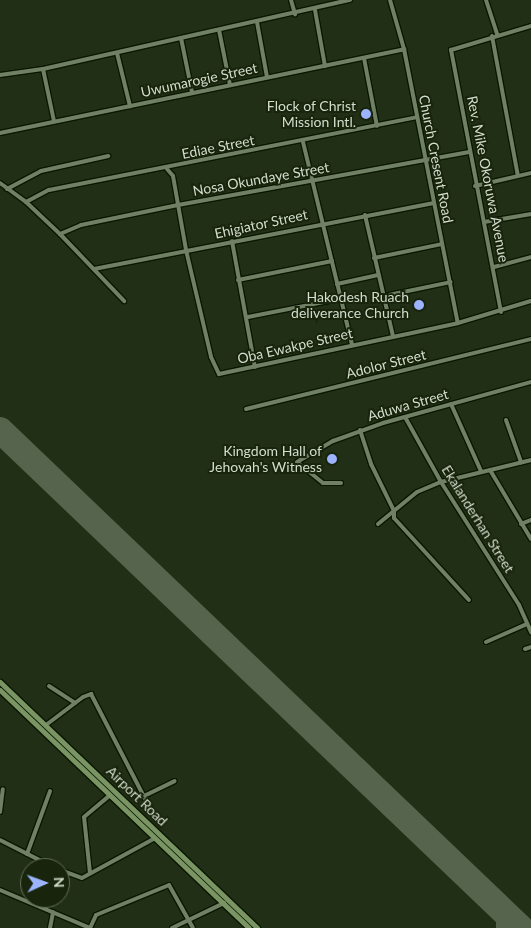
<!DOCTYPE html>
<html>
<head>
<meta charset="utf-8">
<style>
	body { margin:0 }
	#map { position:relative; width:531px; height:928px; overflow:hidden; background:#212f16; font-family:Lato,sans-serif }
	div>[style] { position:absolute }
	[style*='--x'] { left:calc(var(--x)*1px); top:calc(var(--y)*1px); width:calc(var(--w)*1px); rotate:calc(var(--a)*1deg) }
	.taxiway>* { height:10px; margin:-5px; padding:0 5px; transform-origin:5px; border-radius:5px; background:#57644d }
	.runway>* { height:26px; margin:-13px; padding:0 13px; transform-origin:13px; border-radius:13px; background:#57644d }
	.roads { filter:drop-shadow(1px 0 #0a1701) drop-shadow(-1px 0 #0a1701) drop-shadow(0 1px #0a1701) drop-shadow(0 -1px #0a1701) }
	.street>* { height:4px; margin:-2px; padding:0 2px; transform-origin:2px; border-radius:2px; background:#708064 }
	.secondary>* { height:5px; margin:-2.5px; padding:0 2.5px; transform-origin:2.5px; border-radius:2.5px; background:#7a9464 }
	.dots>* { width:14px; height:14px; translate:-50% -50%; box-sizing:border-box; border:2px solid #18250c; border-radius:50% }
	span { translate:-50% -50%; white-space:nowrap; text-align:center; line-height:1.15; -webkit-text-stroke:4px #18250c; paint-order:stroke }
	.street-label { font-size:14px; color:#d4ddcd }
	.poi-label { font-size:14px; color:#d4ddcd }
	.right { translate:-100% -50%; text-align:right }
	.north { position:absolute; left:20px; top:858px; width:50px; height:50px; box-sizing:border-box; background:#18250c; border:1px solid #636f59; border-radius:50%; rotate:88deg; font-size:14px; font-weight:700; line-height:20px; text-align:center; color:#d4ddcd }
	.north::after { content:''; display:block; margin:auto; width:18px; height:22px; background:#9cb4fd; clip-path:polygon(50% 0,100% 100%,50% 72%,0 100%) }
</style>
</head>
<body>
<div id="map">
	<div class="taxiway">
		<i style="--x:495;--y:904;--w:14;--a:65"></i>
		<i style="--x:501;--y:917;--w:11;--a:90"></i>
	</div>
	<div class="runway">
		<i style="--x:0;--y:430;--w:721;--a:43.71"></i>
	</div>
	<div class="roads">
		<div class="street">
			<i style="--x:291;--y:0;--w:15;--a:74"></i>
			<i style="--x:390;--y:0;--w:51;--a:74.1"></i>
			<i style="--x:404;--y:49;--w:279;--a:78.9"></i>
			<i style="--x:486;--y:0;--w:36;--a:72"></i>
			<i style="--x:315;--y:10;--w:57;--a:79.9"></i>
			<i style="--x:257;--y:22;--w:56;--a:79.7"></i>
			<i style="--x:219;--y:30;--w:56;--a:78.7"></i>
			<i style="--x:492;--y:36;--w:142;--a:79.5"></i>
			<i style="--x:181;--y:38;--w:55;--a:78.5"></i>
			<i style="--x:117;--y:53;--w:55;--a:76.2"></i>
			<i style="--x:364;--y:58;--w:69;--a:79.2"></i>
			<i style="--x:43;--y:69;--w:53;--a:78.1"></i>
			<i style="--x:0;--y:75;--w:43;--a:-7.9"></i>
			<i style="--x:43;--y:69;--w:315;--a:-12.7"></i>
			<i style="--x:0;--y:133;--w:413;--a:-11.7"></i>
			<i style="--x:303;--y:142;--w:208;--a:76.4"></i>
			<i style="--x:167;--y:169;--w:9;--a:49"></i>
			<i style="--x:173;--y:176;--w:75;--a:80"></i>
			<i style="--x:186;--y:250;--w:110;--a:76.8"></i>
			<i style="--x:211;--y:357;--w:19;--a:65"></i>
			<i style="--x:219;--y:374;--w:244;--a:-12"></i>
			<i style="--x:458;--y:323;--w:76;--a:-16.8"></i>
			<i style="--x:0;--y:183;--w:32;--a:36"></i>
			<i style="--x:26;--y:202;--w:47;--a:43.3"></i>
			<i style="--x:60;--y:234;--w:93;--a:46.3"></i>
			<i style="--x:475;--y:186;--w:57;--a:-13.1"></i>
			<i style="--x:7;--y:189;--w:38;--a:-28"></i>
			<i style="--x:41;--y:171;--w:69;--a:-12.6"></i>
			<i style="--x:26;--y:202;--w:26;--a:-28"></i>
			<i style="--x:49;--y:190;--w:374;--a:-11.2"></i>
			<i style="--x:365;--y:215;--w:124;--a:77"></i>
			<i style="--x:484;--y:222;--w:48;--a:-9.7"></i>
			<i style="--x:60;--y:234;--w:23;--a:-23"></i>
			<i style="--x:81;--y:225;--w:99;--a:-11.7"></i>
			<i style="--x:178;--y:205;--w:296;--a:-10.3"></i>
			<i style="--x:232;--y:241;--w:128;--a:79.7"></i>
			<i style="--x:374;--y:258;--w:69;--a:-11.6"></i>
			<i style="--x:494;--y:267;--w:38;--a:-15"></i>
			<i style="--x:94;--y:269;--w:345;--a:-11"></i>
			<i style="--x:238;--y:280;--w:96;--a:-11.4"></i>
			<i style="--x:337;--y:284;--w:42;--a:-12.4"></i>
			<i style="--x:384;--y:296;--w:68;--a:-11.8"></i>
			<i style="--x:501;--y:312;--w:267;--a:-100.8"></i>
			<i style="--x:451;--y:50;--w:84;--a:-16.7"></i>
			<i style="--x:248;--y:317;--w:94;--a:-11.1"></i>
			<i style="--x:451;--y:404;--w:73;--a:65.9"></i>
			<i style="--x:246;--y:409;--w:293;--a:-13.8"></i>
			<i style="--x:405;--y:417;--w:74;--a:61"></i>
			<i style="--x:441;--y:482;--w:146;--a:57.6"></i>
			<i style="--x:519;--y:605;--w:30;--a:66"></i>
			<i style="--x:506;--y:420;--w:45;--a:70.3"></i>
			<i style="--x:360;--y:430;--w:36;--a:72"></i>
			<i style="--x:371;--y:464;--w:52;--a:63.9"></i>
			<i style="--x:394;--y:511;--w:7;--a:90"></i>
			<i style="--x:394;--y:518;--w:111;--a:47.6"></i>
			<i style="--x:490;--y:470;--w:80;--a:59.3"></i>
			<i style="--x:341;--y:483;--w:18;--a:180"></i>
			<i style="--x:323;--y:483;--w:33;--a:-141"></i>
			<i style="--x:297;--y:462;--w:42;--a:-30.3"></i>
			<i style="--x:333;--y:441;--w:53;--a:-19.8"></i>
			<i style="--x:383;--y:423;--w:154;--a:-15.5"></i>
			<i style="--x:378;--y:524;--w:50;--a:-39.4"></i>
			<i style="--x:417;--y:492;--w:26;--a:-23"></i>
			<i style="--x:441;--y:482;--w:93;--a:-13.7"></i>
			<i style="--x:521;--y:524;--w:11;--a:-22"></i>
			<i style="--x:486;--y:642;--w:45;--a:-23.7"></i>
			<i style="--x:525;--y:649;--w:6;--a:-18"></i>
			<i style="--x:49;--y:686;--w:31;--a:33"></i>
			<i style="--x:46;--y:725;--w:46;--a:-37.1"></i>
			<i style="--x:83;--y:697;--w:9;--a:-21"></i>
			<i style="--x:91;--y:694;--w:135;--a:62.7"></i>
			<i style="--x:144;--y:796;--w:34;--a:-26"></i>
			<i style="--x:0;--y:812;--w:23;--a:-83"></i>
			<i style="--x:0;--y:840;--w:62;--a:27"></i>
			<i style="--x:27;--y:854;--w:67;--a:-69.9"></i>
			<i style="--x:60;--y:870;--w:23;--a:20"></i>
			<i style="--x:82;--y:878;--w:83;--a:-28.7"></i>
			<i style="--x:90;--y:873;--w:56;--a:-96.1"></i>
			<i style="--x:84;--y:817;--w:34;--a:-40"></i>
			<i style="--x:0;--y:890;--w:98;--a:22.9"></i>
			<i style="--x:90;--y:928;--w:14;--a:-65"></i>
			<i style="--x:96;--y:915;--w:79;--a:-22.3"></i>
			<i style="--x:169;--y:885;--w:49;--a:60.8"></i>
			<i style="--x:50;--y:928;--w:16;--a:-79"></i>
			<i style="--x:172;--y:928;--w:58;--a:-25.7"></i>
		</div>
		<div class="secondary">
			<i style="--x:0;--y:682;--w:356;--a:43.7"></i>
			<i style="--x:0;--y:690;--w:344;--a:43.7"></i>
		</div>
	</div>
	<div class="dots">
		<i style="left:366px;top:114px;background:#9cb4fd"></i>
		<i style="left:419px;top:305px;background:#9cb4fd"></i>
		<i style="left:332px;top:459px;background:#9cb4fd"></i>
	</div>
	<div class="street-label">
		<span style="left:199px;top:80px;rotate:-12deg">Uwumarogie Street</span>
		<span style="left:218px;top:147px;rotate:-11deg">Ediae Street</span>
		<span style="left:436px;top:159px;rotate:79deg">Church Cresent Road</span>
		<span style="left:261px;top:179px;rotate:-10deg">Nosa Okundaye Street</span>
		<span style="left:488px;top:179px;rotate:79deg">Rev. Mike Okoruwa Avenue</span>
		<span style="left:261px;top:224px;rotate:-12deg">Ehigiator Street</span>
		<span style="left:295px;top:346px;rotate:-13deg">Oba Ewakpe Street</span>
		<span style="left:386px;top:364px;rotate:-14deg">Adolor Street</span>
		<span style="left:408px;top:405px;rotate:-16deg">Aduwa Street</span>
		<span style="left:478px;top:519px;rotate:58deg">Ekalanderhan Street</span>
		<span style="left:137px;top:796px;rotate:44deg">Airport Road</span>
	</div>
	<div class="poi-label">
		<span class="right" style="left:356px;top:114px">Flock of Christ<br>Mission Intl.</span>
		<span class="right" style="left:409px;top:305px">Hakodesh Ruach<br>deliverance Church</span>
		<span class="right" style="left:322px;top:459px">Kingdom Hall of<br>Jehovah's Witness</span>
	</div>
	<div class="north">N</div>
</div>
</body>
</html>
